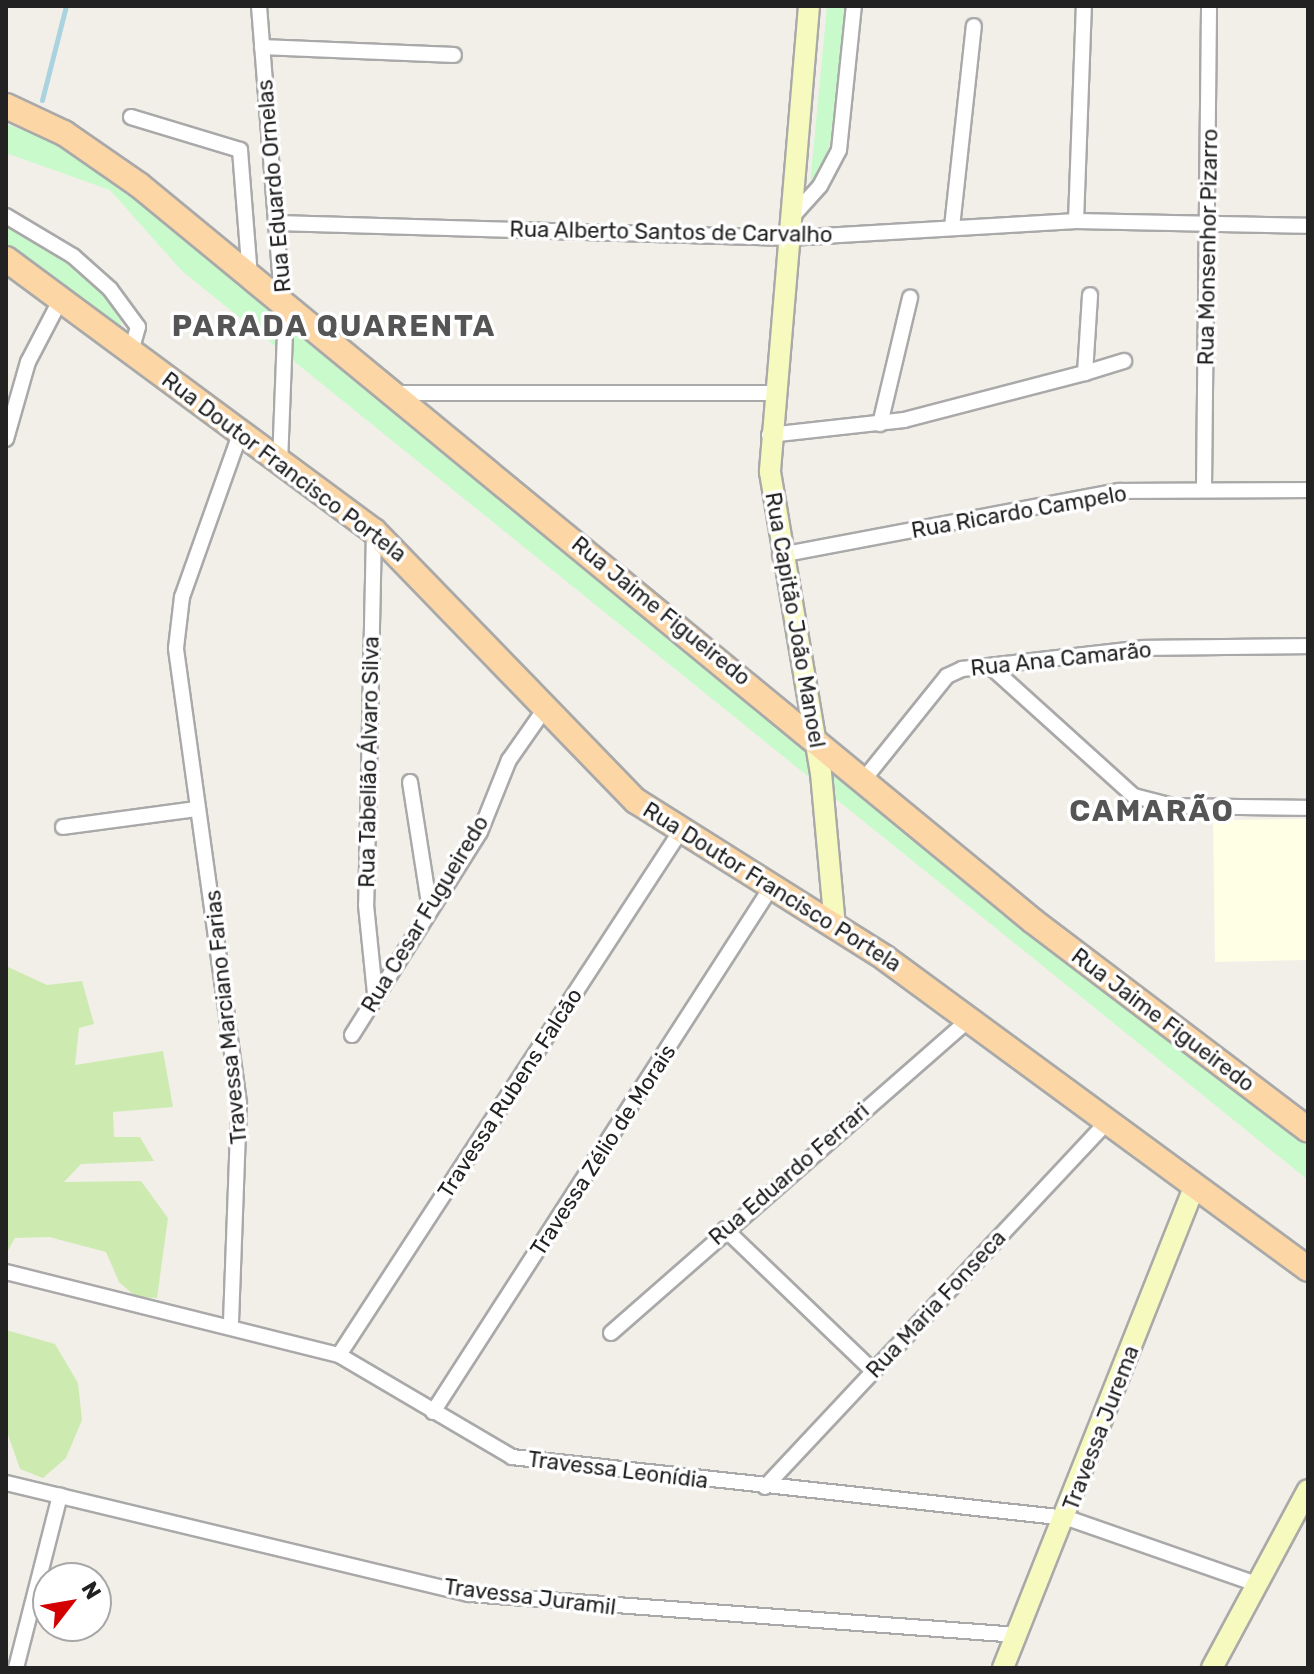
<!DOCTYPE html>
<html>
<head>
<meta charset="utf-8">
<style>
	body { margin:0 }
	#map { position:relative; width:1314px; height:1674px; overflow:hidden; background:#f2efe9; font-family:Rubik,sans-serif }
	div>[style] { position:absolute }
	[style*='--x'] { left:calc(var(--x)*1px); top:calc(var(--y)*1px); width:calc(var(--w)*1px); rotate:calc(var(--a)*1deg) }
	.education>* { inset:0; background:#ffffe5 }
	.grass>* { inset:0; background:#cdebb0 }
	.park>* { inset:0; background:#c8facc }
	.stream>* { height:5px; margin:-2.5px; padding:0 2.5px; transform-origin:2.5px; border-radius:2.5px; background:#aad3df }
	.roads { filter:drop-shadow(2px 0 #a9a9a9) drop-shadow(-2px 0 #a9a9a9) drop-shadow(0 2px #a9a9a9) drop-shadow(0 -2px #a9a9a9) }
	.street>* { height:14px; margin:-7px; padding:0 7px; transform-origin:7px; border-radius:7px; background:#fff }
	.secondary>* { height:20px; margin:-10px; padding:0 10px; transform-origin:10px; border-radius:10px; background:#f7fabf }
	.primary>* { height:24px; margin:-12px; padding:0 12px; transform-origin:12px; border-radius:12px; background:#fcd6a4 }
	span { translate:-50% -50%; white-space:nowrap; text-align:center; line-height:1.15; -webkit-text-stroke:7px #fff; paint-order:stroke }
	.street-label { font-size:22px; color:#222 }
	.district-label { font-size:30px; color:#555; font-weight:700; letter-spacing:2px }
	.frame { position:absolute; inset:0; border:8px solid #222; pointer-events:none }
	.north { position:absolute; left:32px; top:1562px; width:80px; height:80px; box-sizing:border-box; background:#fff; border:2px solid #a7a7a7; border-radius:50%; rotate:59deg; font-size:22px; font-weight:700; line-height:32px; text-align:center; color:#222 }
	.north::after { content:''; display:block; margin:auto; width:28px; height:36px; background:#d40000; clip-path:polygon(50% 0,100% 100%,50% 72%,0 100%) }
</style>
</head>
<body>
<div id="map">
	<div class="education">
		<i style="clip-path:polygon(1308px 819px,1308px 960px,1215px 962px,1213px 820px)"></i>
	</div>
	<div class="grass">
		<i style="clip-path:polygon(6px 966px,47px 985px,82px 981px,94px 1024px,79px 1028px,75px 1065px,163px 1051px,173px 1107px,113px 1112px,114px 1137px,140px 1137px,154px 1161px,81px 1164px,64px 1182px,141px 1181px,168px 1218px,157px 1298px,136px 1297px,119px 1282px,106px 1252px,49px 1237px,15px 1238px,6px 1254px)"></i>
		<i style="clip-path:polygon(6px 1330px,55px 1344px,78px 1383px,82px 1420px,66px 1458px,43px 1478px,20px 1469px,6px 1429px)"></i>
	</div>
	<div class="park">
		<i style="clip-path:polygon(827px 6px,846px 6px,843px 90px,825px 162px,810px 185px)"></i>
		<i style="clip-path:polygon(6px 124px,64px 145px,202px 246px,1308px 1137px,1308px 1180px,182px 271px,110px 190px,6px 153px)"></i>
		<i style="clip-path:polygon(6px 223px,93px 281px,120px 313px,122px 331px,6px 254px)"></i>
	</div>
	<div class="stream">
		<i style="--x:42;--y:100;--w:97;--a:-75.7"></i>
	</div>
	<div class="roads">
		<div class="street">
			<i style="--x:259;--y:6;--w:328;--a:85.5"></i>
			<i style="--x:285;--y:333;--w:129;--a:92.2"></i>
			<i style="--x:262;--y:47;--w:192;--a:2.4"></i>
			<i style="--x:131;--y:117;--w:114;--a:16.8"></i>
			<i style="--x:240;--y:150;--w:128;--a:85.5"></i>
			<i style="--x:6;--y:216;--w:78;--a:30.8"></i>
			<i style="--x:73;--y:256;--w:50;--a:41.7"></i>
			<i style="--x:110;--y:289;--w:47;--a:53.6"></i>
			<i style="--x:138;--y:327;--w:25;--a:106"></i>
			<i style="--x:791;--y:218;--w:43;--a:-47.8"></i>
			<i style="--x:820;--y:186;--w:41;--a:-62.2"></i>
			<i style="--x:839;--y:150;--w:145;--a:-84.1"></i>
			<i style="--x:1076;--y:221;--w:215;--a:-87.9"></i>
			<i style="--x:277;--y:223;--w:512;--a:1.68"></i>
			<i style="--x:789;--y:238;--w:288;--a:-3.4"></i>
			<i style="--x:1076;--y:221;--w:232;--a:1.2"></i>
			<i style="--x:952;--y:227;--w:202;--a:-83.8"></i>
			<i style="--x:1085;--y:373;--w:41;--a:-17.1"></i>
			<i style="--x:392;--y:393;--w:381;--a:0"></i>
			<i style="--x:880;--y:424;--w:130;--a:-76.6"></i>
			<i style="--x:769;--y:435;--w:136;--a:-6.3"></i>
			<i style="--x:904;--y:420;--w:187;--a:-14.6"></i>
			<i style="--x:1085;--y:373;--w:78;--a:-86.3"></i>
			<i style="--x:6;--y:439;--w:80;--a:-74.1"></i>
			<i style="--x:28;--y:362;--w:71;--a:-62.4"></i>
			<i style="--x:1204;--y:487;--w:481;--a:-89.4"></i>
			<i style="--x:374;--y:531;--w:374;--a:91.2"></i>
			<i style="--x:366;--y:905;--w:88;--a:84.2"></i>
			<i style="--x:780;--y:555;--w:345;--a:-10.7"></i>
			<i style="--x:1119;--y:491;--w:189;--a:-0.3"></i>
			<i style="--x:991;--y:667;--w:193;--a:42.1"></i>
			<i style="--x:1134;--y:796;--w:40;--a:14.4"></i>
			<i style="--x:1173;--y:806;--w:135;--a:0.8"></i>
			<i style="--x:865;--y:778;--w:131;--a:-51.2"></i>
			<i style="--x:947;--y:676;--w:17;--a:-25"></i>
			<i style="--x:962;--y:669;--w:182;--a:-6.6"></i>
			<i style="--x:1143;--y:648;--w:165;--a:-0.7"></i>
			<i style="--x:410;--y:782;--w:129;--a:81.1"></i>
			<i style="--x:63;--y:827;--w:135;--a:-7.7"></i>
			<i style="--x:352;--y:1035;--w:240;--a:-57.8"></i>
			<i style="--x:480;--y:832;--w:78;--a:-68.1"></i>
			<i style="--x:509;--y:760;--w:61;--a:-55"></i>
			<i style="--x:725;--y:1229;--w:205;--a:43.8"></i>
			<i style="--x:6;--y:1272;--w:343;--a:14"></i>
			<i style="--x:339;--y:1355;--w:201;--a:30.5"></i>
			<i style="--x:512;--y:1457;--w:558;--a:6.27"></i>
			<i style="--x:1067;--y:1518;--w:200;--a:19.2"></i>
			<i style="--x:231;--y:1322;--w:219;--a:-87.9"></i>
			<i style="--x:239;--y:1103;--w:459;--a:-97.9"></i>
			<i style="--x:176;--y:648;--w:51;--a:-83.3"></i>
			<i style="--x:182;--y:597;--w:173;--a:-70.4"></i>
			<i style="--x:611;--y:1333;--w:477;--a:-41.2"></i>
			<i style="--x:339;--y:1355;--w:624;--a:-56.9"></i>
			<i style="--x:433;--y:1412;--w:626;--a:-57.2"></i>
			<i style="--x:6;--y:1483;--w:476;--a:13.5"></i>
			<i style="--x:469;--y:1594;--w:551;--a:4.27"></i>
			<i style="--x:765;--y:1487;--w:500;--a:-46.86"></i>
			<i style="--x:16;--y:1668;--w:178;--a:-75.7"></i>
		</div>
		<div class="secondary">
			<i style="--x:809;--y:6;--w:468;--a:94.8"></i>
			<i style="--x:770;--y:472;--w:305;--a:80.4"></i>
			<i style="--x:821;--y:773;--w:154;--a:84.8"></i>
			<i style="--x:1003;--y:1668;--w:520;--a:-68.32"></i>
			<i style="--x:1212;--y:1668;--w:202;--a:-61.7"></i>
		</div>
		<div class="primary">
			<i style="--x:6;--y:106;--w:64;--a:25"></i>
			<i style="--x:64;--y:133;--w:91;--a:34.7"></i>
			<i style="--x:139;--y:185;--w:1158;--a:39.46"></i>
			<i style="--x:1033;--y:921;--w:345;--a:37.2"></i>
			<i style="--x:6;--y:259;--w:458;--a:36.5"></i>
			<i style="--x:374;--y:531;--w:376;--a:45.9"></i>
			<i style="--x:636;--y:801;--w:294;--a:32.2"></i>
			<i style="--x:885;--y:958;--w:525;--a:36.32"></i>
		</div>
	</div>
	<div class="street-label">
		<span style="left:274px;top:186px;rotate:-95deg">Rua Eduardo Ornelas</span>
		<span style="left:671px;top:232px;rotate:1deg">Rua Alberto Santos de Carvalho</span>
		<span style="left:1208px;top:247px;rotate:-89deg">Rua Monsenhor Pizarro</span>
		<span style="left:284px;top:467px;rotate:37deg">Rua Doutor Francisco Portela</span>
		<span style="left:1019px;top:512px;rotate:-10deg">Rua Ricardo Campelo</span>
		<span style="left:661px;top:611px;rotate:39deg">Rua Jaime Figueiredo</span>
		<span style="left:795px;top:620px;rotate:80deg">Rua Capitão João Manoel</span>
		<span style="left:1061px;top:659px;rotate:-6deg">Rua Ana Camarão</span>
		<span style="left:369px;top:762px;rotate:-89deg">Rua Tabelião Álvaro Silva</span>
		<span style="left:772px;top:887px;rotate:32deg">Rua Doutor Francisco Portela</span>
		<span style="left:425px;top:914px;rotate:-59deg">Rua Cesar Fugueiredo</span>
		<span style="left:226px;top:1017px;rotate:-96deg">Travessa Marciano Farias</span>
		<span style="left:1163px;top:1020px;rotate:37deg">Rua Jaime Figueiredo</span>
		<span style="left:510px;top:1093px;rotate:-57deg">Travessa Rubens Falcão</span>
		<span style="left:603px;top:1150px;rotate:-57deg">Travessa Zélio de Morais</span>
		<span style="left:789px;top:1174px;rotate:-41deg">Rua Eduardo Ferrari</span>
		<span style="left:936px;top:1304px;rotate:-47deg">Rua Maria Fonseca</span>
		<span style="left:1101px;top:1428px;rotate:-69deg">Travessa Jurema</span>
		<span style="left:618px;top:1470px;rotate:7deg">Travessa Leonídia</span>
		<span style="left:530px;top:1597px;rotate:7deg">Travessa Juramil</span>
	</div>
	<div class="district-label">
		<span style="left:334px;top:326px">PARADA QUARENTA</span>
		<span style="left:1152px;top:811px">CAMARÃO</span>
	</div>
	<div class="frame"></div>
	<div class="north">N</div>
</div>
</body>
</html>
